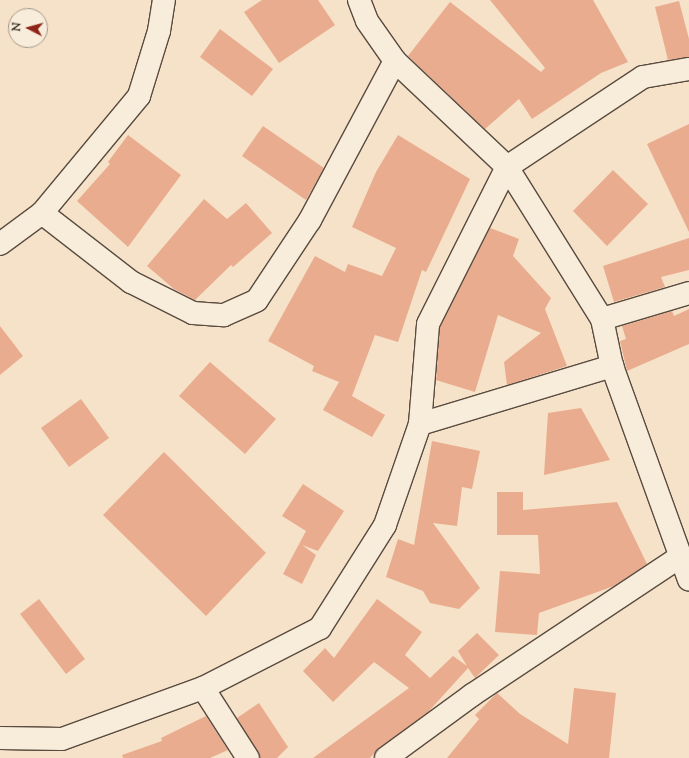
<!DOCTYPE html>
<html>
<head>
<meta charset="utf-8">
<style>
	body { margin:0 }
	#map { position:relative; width:689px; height:758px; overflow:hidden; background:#f5e2c8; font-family:"Sorts Mill Goudy",serif }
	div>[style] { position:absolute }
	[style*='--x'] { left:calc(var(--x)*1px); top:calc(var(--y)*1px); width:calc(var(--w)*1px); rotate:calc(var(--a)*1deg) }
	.building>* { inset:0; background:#eaac8e }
	.roads { filter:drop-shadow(1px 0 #594b3f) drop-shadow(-1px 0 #594b3f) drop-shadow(0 1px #594b3f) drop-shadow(0 -1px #594b3f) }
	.minor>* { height:22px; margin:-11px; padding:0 11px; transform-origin:11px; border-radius:11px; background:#f8ecdb }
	span { translate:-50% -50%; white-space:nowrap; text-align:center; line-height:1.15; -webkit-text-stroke:3.5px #f8ecdb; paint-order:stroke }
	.north { position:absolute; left:8px; top:8px; width:40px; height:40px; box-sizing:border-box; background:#f8ecdb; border:1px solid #a4988a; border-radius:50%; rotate:276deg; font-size:11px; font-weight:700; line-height:16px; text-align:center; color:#251911 }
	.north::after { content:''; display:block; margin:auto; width:14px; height:18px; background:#8f2418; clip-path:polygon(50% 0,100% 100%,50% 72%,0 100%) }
</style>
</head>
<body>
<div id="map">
	<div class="building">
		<i style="clip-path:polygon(262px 0,318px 0,335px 25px,279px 63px,244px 12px)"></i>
		<i style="clip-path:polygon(490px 0,593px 0,628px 62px,601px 73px,532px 119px,519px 99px,485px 129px,408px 56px,450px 2px,541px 72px,545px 68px)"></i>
		<i style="clip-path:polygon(679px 1px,689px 39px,689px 57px,668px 60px,655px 7px)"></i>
		<i style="clip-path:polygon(220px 29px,273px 69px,252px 96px,200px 57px)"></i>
		<i style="clip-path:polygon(689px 124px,689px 232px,647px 144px)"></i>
		<i style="clip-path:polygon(263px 126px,324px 168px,306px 200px,242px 156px)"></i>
		<i style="clip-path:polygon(128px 135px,181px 175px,128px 247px,77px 201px,110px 164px,108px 162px)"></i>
		<i style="clip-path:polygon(398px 135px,470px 179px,426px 272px,422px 270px,398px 342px,375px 335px,352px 396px,385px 415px,372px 437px,323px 410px,339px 382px,312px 371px,314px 366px,268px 341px,315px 256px,345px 272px,348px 264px,382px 276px,396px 248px,352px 227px,376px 172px)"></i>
		<i style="clip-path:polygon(613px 170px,648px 204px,607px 246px,573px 211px)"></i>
		<i style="clip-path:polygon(204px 199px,227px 219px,246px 203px,272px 233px,233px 267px,231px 265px,195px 300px,174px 289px,147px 266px)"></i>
		<i style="clip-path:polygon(490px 228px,519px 239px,513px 256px,551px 298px,545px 309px,567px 366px,507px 385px,504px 362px,541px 333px,498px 315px,475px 392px,436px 380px,440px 327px)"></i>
		<i style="clip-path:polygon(689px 238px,689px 270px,661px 277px,665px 287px,614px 302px,603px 266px)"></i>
		<i style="clip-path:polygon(689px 309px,689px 344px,627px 371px,620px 341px,626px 339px,622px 326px,672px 311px,674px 316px)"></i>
		<i style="clip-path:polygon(0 326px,23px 356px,0 375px)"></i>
		<i style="clip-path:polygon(210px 362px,276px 419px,245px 454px,179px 396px)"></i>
		<i style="clip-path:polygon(81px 399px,109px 438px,69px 467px,41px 428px)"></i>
		<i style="clip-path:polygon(581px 408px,610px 460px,544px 475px,548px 413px)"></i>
		<i style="clip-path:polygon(432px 441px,480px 451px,472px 489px,462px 487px,457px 526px,433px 523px,480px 588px,459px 609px,430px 603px,423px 591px,386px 577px,398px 539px,414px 545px)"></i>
		<i style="clip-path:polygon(164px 452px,266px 553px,206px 616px,103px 515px)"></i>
		<i style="clip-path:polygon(303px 484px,344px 511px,318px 551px,302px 545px,316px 555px,302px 584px,283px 574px,306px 531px,282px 516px)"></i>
		<i style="clip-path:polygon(497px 492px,523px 492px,523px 510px,617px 502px,647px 564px,614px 586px,539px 613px,537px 635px,495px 632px,500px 571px,540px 574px,538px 535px,497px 535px)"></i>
		<i style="clip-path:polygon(39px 599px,85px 659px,66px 674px,20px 614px)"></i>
		<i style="clip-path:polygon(377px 599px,422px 632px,405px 655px,430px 678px,453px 656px,467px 666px,458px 651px,477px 633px,499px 655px,475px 678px,468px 668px,428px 712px,379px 748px,370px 758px,313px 758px,409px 688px,374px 662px,333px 702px,303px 671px,325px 648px,334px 658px)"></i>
		<i style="clip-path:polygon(574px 688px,616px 693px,609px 758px,447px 758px,479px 719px,475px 715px,497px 693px,520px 714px,568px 744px)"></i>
		<i style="clip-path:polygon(259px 703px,288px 747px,277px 758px,260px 758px,237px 718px)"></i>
		<i style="clip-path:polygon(206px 716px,228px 750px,210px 758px,123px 758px,122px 755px,162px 741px,161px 738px)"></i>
	</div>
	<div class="roads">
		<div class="minor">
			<i style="--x:359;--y:0;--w:22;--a:69"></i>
			<i style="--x:367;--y:21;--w:49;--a:55"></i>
			<i style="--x:395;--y:61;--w:154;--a:43.4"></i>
			<i style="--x:507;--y:167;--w:179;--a:58"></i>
			<i style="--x:602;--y:319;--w:48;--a:78"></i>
			<i style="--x:612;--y:366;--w:227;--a:70.2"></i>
			<i style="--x:42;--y:213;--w:113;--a:37.8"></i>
			<i style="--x:131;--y:282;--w:69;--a:26.6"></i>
			<i style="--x:193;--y:313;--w:31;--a:4"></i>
			<i style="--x:224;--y:315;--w:36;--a:-24"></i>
			<i style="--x:257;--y:300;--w:96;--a:-56.5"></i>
			<i style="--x:310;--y:220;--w:180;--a:-61.9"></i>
			<i style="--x:0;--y:244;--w:52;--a:-36.4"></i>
			<i style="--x:42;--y:213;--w:152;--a:-50.3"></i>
			<i style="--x:139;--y:96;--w:68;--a:-72.9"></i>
			<i style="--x:159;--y:31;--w:31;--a:-81"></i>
			<i style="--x:602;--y:319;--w:91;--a:-16.6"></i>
			<i style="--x:420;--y:424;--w:201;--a:-16.8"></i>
			<i style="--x:203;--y:688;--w:83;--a:57.3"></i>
			<i style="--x:0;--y:738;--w:62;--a:0.9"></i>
			<i style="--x:62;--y:739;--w:150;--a:-19.9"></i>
			<i style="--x:203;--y:688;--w:131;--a:-27.1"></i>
			<i style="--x:320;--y:628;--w:122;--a:-57.7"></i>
			<i style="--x:385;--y:525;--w:107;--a:-70.9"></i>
			<i style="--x:420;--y:424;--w:100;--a:-85.4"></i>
			<i style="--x:428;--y:324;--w:176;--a:-63.3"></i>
			<i style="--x:507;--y:167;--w:163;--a:-33.5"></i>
			<i style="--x:643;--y:77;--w:47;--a:-9.9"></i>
			<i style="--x:386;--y:758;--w:107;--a:-36.2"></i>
			<i style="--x:472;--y:695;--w:250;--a:-33.6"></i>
		</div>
	</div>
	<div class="north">N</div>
</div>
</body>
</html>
